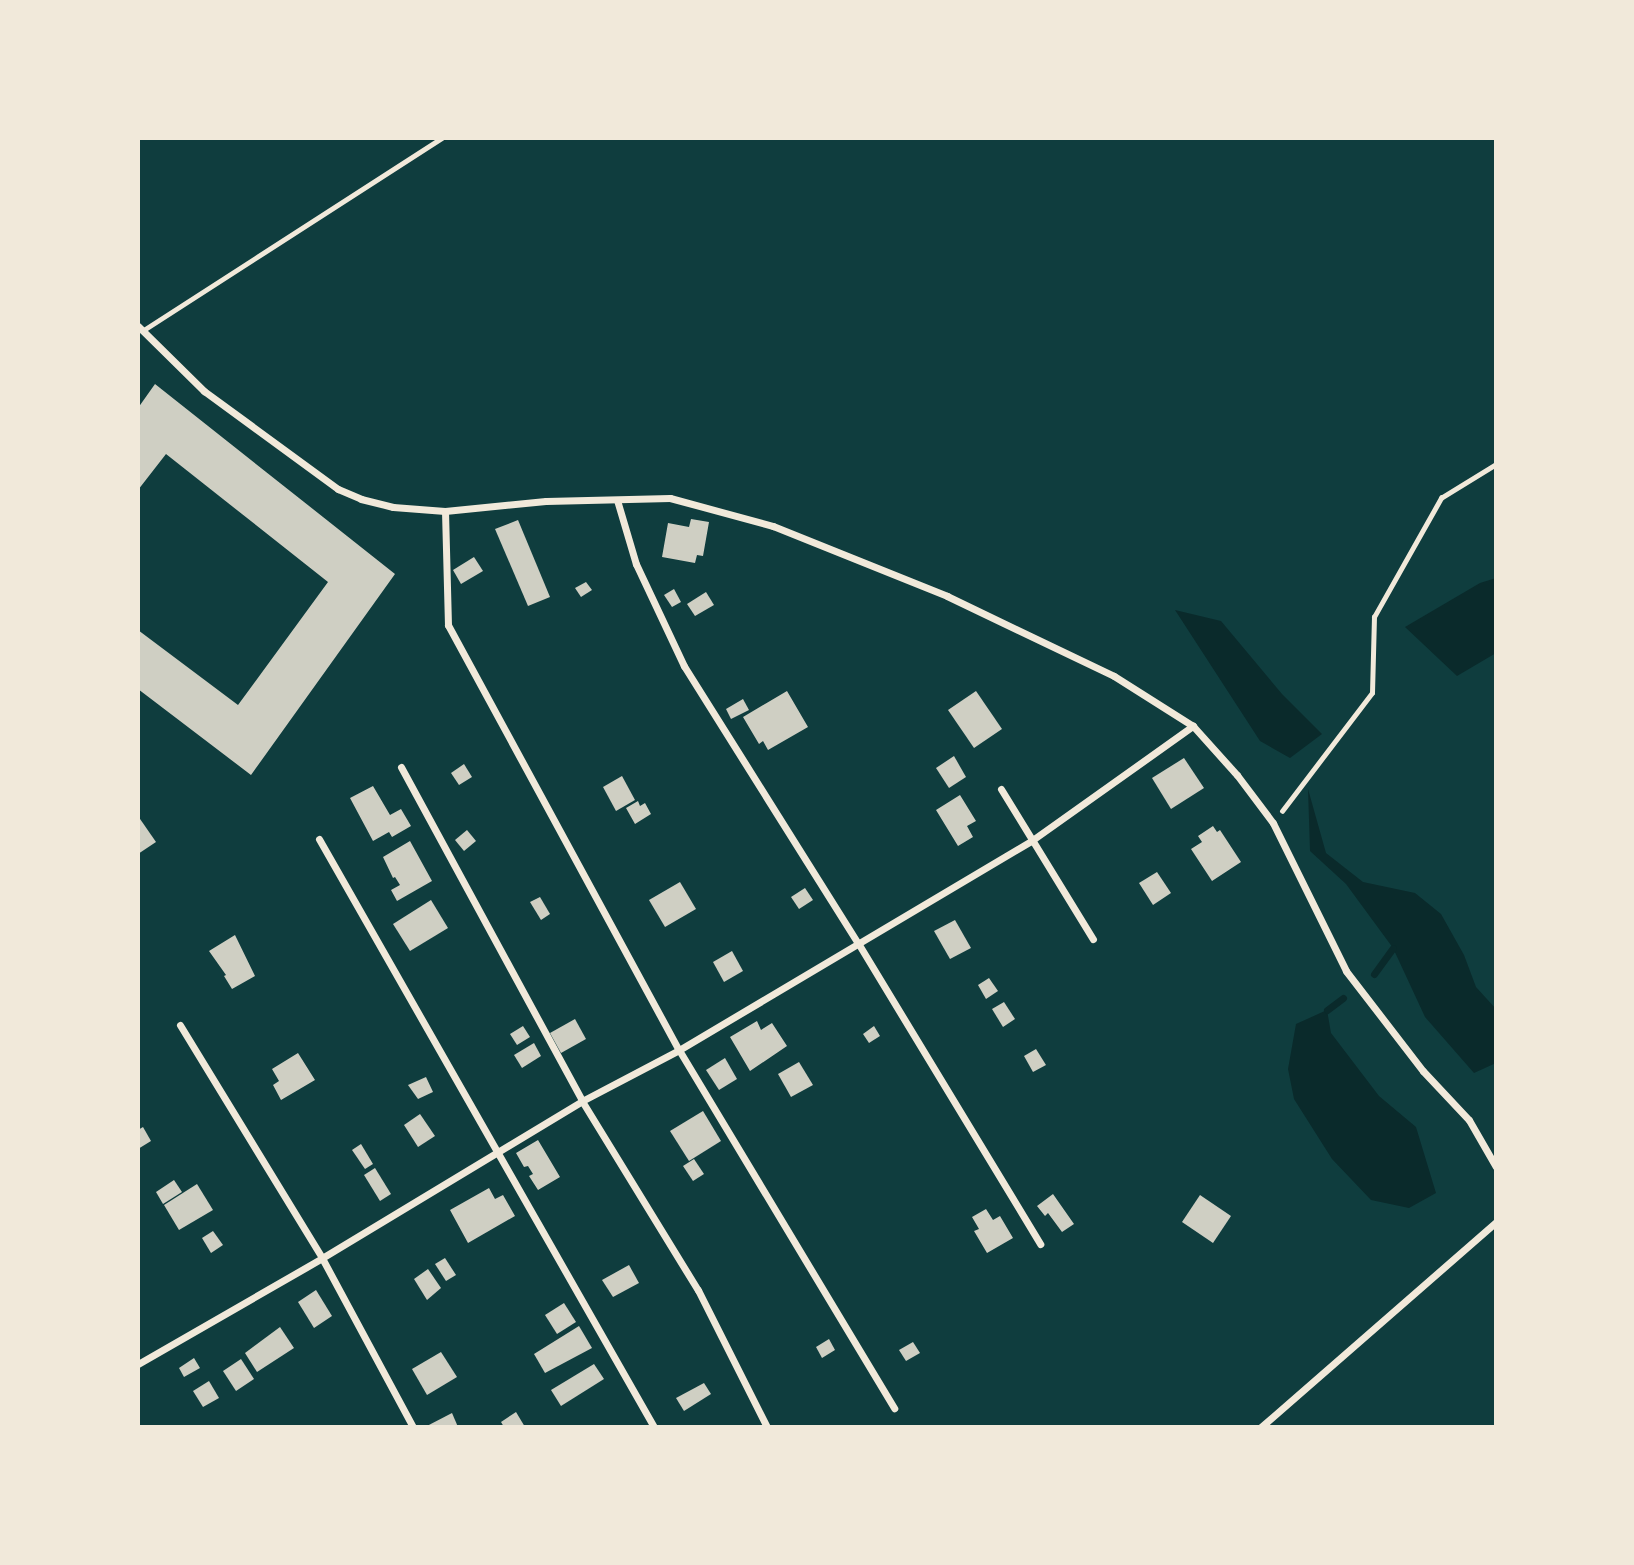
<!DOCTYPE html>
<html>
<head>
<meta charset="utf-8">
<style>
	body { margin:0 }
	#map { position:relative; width:1634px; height:1565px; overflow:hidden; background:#0f3d3e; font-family:"IBM Plex Serif",serif }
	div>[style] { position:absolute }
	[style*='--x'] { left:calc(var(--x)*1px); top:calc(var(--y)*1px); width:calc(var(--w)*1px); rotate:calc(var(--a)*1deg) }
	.water>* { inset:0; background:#0a2a2b }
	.stream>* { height:7px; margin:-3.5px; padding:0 3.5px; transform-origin:3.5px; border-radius:3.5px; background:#0a2a2b }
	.building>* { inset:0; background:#cfcfc3 }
	.path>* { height:4.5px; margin:-2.25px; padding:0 2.25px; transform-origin:2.25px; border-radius:2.25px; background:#f1e9da }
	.service>* { height:5px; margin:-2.5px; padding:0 2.5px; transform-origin:2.5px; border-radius:2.5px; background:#f1e9da }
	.minor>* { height:7px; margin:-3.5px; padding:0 3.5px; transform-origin:3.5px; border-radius:3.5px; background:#f1e9da }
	span { translate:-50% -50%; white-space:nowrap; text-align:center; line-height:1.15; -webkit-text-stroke:6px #f1e9da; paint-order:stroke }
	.frame { position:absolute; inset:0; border:140px solid #f1e9da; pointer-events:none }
</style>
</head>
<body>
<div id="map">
	<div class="water">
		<i style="clip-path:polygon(1496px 578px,1496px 653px,1457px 676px,1405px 627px,1480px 583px)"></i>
		<i style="clip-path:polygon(1175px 610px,1221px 621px,1282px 694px,1322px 734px,1290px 758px,1260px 741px)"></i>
		<i style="clip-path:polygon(1308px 789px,1326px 853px,1363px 882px,1415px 893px,1441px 914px,1464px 955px,1476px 987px,1496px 1009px,1496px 1063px,1474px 1073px,1425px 1017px,1393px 948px,1346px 884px,1310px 851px)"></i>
		<i style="clip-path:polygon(1327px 1010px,1331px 1033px,1379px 1096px,1416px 1127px,1436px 1193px,1409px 1208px,1371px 1200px,1332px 1159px,1294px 1099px,1288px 1069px,1296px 1024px)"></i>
	</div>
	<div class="stream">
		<i style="--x:1374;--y:974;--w:32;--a:-54"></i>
		<i style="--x:1327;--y:1010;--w:20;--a:-37"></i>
	</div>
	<div class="building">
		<i style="clip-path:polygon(155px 384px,395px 574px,251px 775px,138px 689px,138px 630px,238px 705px,328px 582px,166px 454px,138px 490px,138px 408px)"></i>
		<i style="clip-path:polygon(691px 519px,709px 522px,703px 556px,697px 555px,695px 563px,662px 557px,668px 523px,689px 527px)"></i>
		<i style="clip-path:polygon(518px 520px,550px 597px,528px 606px,495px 529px)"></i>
		<i style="clip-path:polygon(474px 557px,483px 571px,461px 584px,453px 570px)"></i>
		<i style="clip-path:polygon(586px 582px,592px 590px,581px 597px,575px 588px)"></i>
		<i style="clip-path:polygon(674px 589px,681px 602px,672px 607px,664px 595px)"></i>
		<i style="clip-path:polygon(706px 592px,714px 605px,695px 616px,687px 604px)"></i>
		<i style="clip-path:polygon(787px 691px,808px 727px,768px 750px,763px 741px,759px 744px,743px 717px)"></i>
		<i style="clip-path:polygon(976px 691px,1002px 729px,974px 748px,948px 710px)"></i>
		<i style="clip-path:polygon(743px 699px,749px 710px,731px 719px,726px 709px)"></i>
		<i style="clip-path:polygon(954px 756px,966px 777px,949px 788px,936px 768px)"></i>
		<i style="clip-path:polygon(1184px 758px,1204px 788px,1171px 809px,1152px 778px)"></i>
		<i style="clip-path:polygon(464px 764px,472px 777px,459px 785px,451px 773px)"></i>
		<i style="clip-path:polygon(622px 776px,635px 800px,616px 811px,603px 787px)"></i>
		<i style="clip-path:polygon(373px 786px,390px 815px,401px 809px,411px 826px,392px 837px,389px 832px,373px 841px,350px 798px)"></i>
		<i style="clip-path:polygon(960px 795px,976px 821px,967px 826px,973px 837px,958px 846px,936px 810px)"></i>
		<i style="clip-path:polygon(638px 801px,640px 806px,645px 803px,651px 814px,635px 824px,626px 808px)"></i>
		<i style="clip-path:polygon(138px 816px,156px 842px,138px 854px)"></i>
		<i style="clip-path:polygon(1213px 826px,1217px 832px,1220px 830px,1241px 862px,1212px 881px,1191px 849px,1202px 842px,1198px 836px)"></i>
		<i style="clip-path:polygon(467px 830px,476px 841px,464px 851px,455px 840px)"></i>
		<i style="clip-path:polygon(410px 841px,432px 881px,397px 901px,391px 890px,400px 885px,395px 877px,393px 878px,383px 857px)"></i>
		<i style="clip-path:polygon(1157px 872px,1171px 893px,1153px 905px,1139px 883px)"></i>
		<i style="clip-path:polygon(680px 882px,696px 909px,665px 927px,649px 900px)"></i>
		<i style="clip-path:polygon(805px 888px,813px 900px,799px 909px,791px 897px)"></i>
		<i style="clip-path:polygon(540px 897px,550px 914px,541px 920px,530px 902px)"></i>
		<i style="clip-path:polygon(431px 900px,448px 928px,410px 951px,393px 924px)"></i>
		<i style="clip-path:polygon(955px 920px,971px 948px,950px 959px,934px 931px)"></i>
		<i style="clip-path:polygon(235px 935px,255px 976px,232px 989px,224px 976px,226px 975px,209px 951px)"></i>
		<i style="clip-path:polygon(732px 951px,743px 971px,724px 982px,713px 962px)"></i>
		<i style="clip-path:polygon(989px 978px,998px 991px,986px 999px,978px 985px)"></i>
		<i style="clip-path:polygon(1004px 1002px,1015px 1019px,1003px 1027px,992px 1009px)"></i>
		<i style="clip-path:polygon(575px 1019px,586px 1039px,561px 1053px,550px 1033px)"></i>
		<i style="clip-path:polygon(757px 1021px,761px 1030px,772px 1023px,787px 1046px,750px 1071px,730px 1037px)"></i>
		<i style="clip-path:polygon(523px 1026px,530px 1037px,517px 1045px,510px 1034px)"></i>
		<i style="clip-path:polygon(874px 1026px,880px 1036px,869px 1043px,863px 1034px)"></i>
		<i style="clip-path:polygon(534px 1043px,541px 1056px,522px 1068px,514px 1055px)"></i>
		<i style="clip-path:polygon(1036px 1049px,1046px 1065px,1033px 1072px,1024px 1056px)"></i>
		<i style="clip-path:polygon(298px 1053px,315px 1080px,281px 1100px,273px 1085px,279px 1081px,272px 1069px)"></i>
		<i style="clip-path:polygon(725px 1058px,737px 1079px,719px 1090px,706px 1070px)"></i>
		<i style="clip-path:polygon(799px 1062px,813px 1085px,791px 1097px,778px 1074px)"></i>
		<i style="clip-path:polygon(426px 1077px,433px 1092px,418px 1099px,408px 1085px)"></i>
		<i style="clip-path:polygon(703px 1111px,721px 1141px,689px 1161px,670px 1131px)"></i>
		<i style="clip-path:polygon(420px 1114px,435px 1136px,418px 1147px,404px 1125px)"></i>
		<i style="clip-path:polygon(143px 1127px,151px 1141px,138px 1149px,138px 1130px)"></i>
		<i style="clip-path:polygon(538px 1140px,560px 1177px,538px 1190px,529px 1176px,533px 1174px,528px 1166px,524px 1167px,516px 1153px)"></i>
		<i style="clip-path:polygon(361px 1144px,373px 1164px,365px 1169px,352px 1150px)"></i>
		<i style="clip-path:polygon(694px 1159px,704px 1174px,693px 1181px,683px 1166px)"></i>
		<i style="clip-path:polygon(375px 1168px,391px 1194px,380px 1201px,364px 1175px)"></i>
		<i style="clip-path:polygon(174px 1180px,182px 1192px,163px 1204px,156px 1192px)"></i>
		<i style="clip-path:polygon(197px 1184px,213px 1210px,179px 1230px,164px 1205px)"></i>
		<i style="clip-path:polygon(489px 1188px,495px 1199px,503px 1195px,515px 1216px,468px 1243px,450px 1210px)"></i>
		<i style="clip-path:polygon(1053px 1194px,1074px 1224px,1062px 1232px,1048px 1213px,1045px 1216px,1037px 1206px)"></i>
		<i style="clip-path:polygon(1200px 1195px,1231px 1216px,1213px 1243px,1182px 1222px)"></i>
		<i style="clip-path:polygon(986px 1209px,993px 1220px,1000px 1216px,1013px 1238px,987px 1253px,974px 1231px,979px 1229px,972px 1217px)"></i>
		<i style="clip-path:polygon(213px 1231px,223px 1245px,211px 1253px,202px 1238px)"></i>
		<i style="clip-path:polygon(445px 1258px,456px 1275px,446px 1281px,435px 1264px)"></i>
		<i style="clip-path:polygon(629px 1265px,639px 1283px,613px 1297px,602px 1280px)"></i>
		<i style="clip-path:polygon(428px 1269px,441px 1288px,427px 1300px,414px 1279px)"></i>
		<i style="clip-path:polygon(316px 1290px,332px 1316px,314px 1328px,298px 1302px)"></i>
		<i style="clip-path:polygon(564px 1303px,576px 1322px,557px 1334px,545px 1315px)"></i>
		<i style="clip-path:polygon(579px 1326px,592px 1348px,545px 1373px,534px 1354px)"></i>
		<i style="clip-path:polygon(280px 1327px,294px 1348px,257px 1372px,245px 1353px)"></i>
		<i style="clip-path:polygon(829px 1339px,835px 1350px,822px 1358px,816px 1347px)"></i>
		<i style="clip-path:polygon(913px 1342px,920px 1353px,906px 1361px,899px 1350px)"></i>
		<i style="clip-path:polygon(441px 1352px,457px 1377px,427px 1395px,412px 1369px)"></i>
		<i style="clip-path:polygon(194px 1358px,200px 1368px,184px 1377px,179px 1368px)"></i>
		<i style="clip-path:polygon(241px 1359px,254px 1379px,236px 1391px,223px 1371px)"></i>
		<i style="clip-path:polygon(594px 1364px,604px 1379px,561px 1406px,551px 1390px)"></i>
		<i style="clip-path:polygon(209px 1381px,219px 1398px,203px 1407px,193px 1391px)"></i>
		<i style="clip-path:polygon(704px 1383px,711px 1394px,684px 1411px,676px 1398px)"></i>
		<i style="clip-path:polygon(516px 1412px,525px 1427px,504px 1427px,501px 1422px)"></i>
		<i style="clip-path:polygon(452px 1413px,458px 1427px,425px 1427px)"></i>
	</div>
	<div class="path">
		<i style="--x:1282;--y:811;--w:148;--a:-52.7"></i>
		<i style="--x:1372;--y:693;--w:76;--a:-88.5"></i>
		<i style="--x:1374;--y:617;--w:137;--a:-60.6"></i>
		<i style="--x:1441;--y:498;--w:65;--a:-31.7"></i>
	</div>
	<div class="service">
		<i style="--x:142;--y:331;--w:357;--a:-32.8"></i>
	</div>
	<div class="minor">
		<i style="--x:138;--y:326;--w:93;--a:44.6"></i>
		<i style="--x:204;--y:391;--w:166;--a:36.2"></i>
		<i style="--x:338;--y:489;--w:25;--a:23"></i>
		<i style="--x:361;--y:499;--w:33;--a:14"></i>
		<i style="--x:393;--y:507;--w:52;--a:4.4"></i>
		<i style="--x:445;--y:511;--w:101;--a:-5.7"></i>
		<i style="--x:546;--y:501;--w:124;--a:-1.4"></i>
		<i style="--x:670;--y:498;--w:107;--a:15.2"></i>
		<i style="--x:773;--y:526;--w:188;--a:21.9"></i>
		<i style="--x:947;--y:596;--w:185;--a:25.6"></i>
		<i style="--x:1114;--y:676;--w:93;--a:32.3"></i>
		<i style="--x:1193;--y:726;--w:66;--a:48.1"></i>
		<i style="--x:1237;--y:775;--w:60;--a:53.1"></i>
		<i style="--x:1273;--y:823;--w:165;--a:63.7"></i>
		<i style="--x:1346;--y:971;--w:126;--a:52.4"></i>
		<i style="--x:1423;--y:1071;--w:67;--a:46.8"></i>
		<i style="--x:1469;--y:1120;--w:54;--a:60.1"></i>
		<i style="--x:617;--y:500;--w:67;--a:73.5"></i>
		<i style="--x:636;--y:564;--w:113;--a:64.8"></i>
		<i style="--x:684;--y:666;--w:327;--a:57.9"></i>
		<i style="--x:858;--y:943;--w:352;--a:58.8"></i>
		<i style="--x:445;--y:511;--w:114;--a:88.5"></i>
		<i style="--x:448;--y:625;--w:484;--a:61.5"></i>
		<i style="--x:679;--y:1050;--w:418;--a:59"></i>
		<i style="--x:401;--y:767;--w:380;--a:61.5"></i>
		<i style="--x:582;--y:1101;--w:222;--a:58.5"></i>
		<i style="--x:698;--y:1290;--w:153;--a:63.3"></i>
		<i style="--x:1001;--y:789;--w:176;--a:58.5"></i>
		<i style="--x:319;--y:839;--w:677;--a:60.33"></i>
		<i style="--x:180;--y:1025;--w:273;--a:58.6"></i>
		<i style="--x:322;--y:1258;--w:192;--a:61.7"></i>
		<i style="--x:138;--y:1364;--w:212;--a:-29.9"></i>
		<i style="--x:322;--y:1258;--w:304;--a:-31.1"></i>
		<i style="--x:582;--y:1101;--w:110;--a:-27.7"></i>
		<i style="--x:679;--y:1050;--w:409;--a:-30.7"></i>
		<i style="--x:1031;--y:841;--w:199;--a:-35.4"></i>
		<i style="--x:1261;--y:1427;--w:312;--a:-41.1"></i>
	</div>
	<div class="frame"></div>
</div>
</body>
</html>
